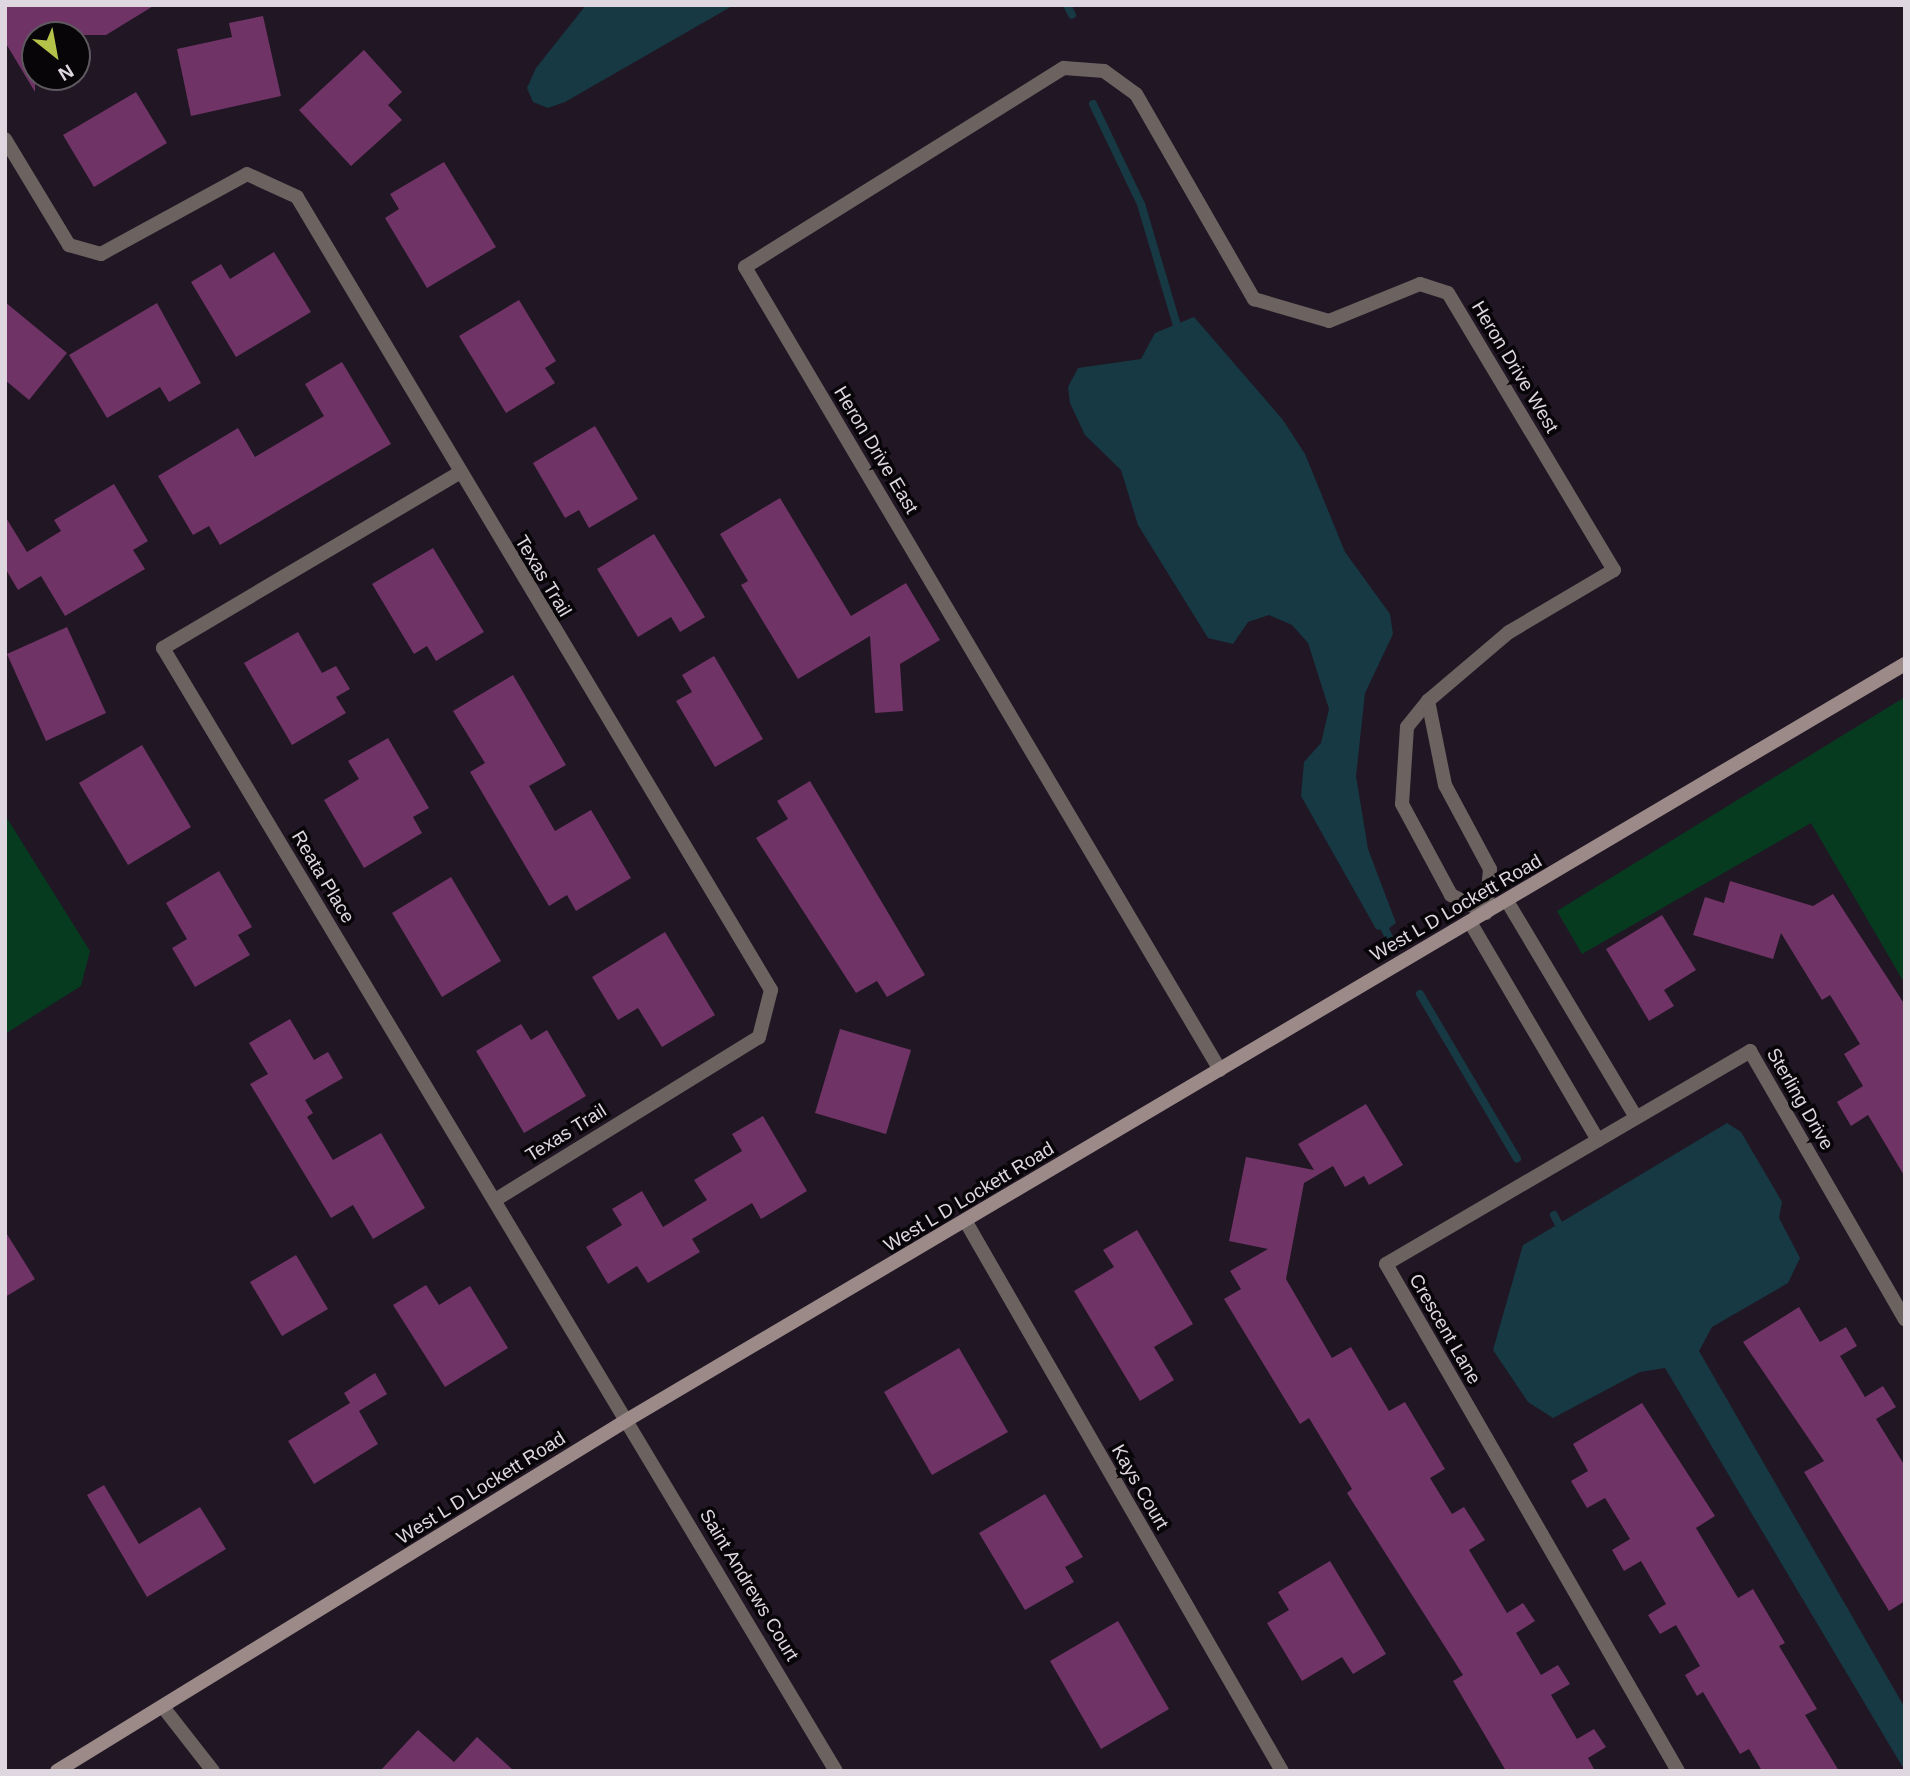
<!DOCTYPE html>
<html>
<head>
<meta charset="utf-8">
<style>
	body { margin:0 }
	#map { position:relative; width:1910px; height:1776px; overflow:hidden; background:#211624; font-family:Helvetica,sans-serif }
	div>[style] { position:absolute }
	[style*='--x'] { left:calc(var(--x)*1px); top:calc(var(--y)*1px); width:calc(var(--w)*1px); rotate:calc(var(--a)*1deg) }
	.green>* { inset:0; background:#063b20 }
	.water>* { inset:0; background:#163943 }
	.stream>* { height:8px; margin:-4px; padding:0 4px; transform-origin:4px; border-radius:4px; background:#163943 }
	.building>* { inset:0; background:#6f3365 }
	.street>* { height:14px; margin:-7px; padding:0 7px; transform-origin:7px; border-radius:7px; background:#6c6260 }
	.secondary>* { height:14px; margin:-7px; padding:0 7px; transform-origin:7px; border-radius:7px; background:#9b8a88 }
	span { translate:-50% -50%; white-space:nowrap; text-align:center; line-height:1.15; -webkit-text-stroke:7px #080509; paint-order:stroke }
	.street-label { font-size:19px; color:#ded7e0 }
	.frame { position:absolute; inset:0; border:7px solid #ded7e0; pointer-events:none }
	.north { position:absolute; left:21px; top:21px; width:70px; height:70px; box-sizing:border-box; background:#080509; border:2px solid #5e595f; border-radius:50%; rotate:149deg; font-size:19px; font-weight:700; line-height:28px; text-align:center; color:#ded7e0 }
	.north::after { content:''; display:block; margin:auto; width:24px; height:32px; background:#b4c24a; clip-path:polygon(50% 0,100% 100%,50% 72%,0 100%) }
</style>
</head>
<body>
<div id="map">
	<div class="green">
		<i style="clip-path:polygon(1905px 697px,1905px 984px,1811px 823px,1582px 954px,1557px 911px)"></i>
		<i style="clip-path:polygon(5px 815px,90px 951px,81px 986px,5px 1034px)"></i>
	</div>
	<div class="water">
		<i style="clip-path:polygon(586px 5px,734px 5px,565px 102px,548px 108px,533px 102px,527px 88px,536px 68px)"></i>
		<i style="clip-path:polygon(1194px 317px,1283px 420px,1305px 454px,1345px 552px,1390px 614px,1393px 634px,1365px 693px,1356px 776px,1368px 849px,1396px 923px,1385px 931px,1376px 929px,1301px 796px,1304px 762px,1321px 743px,1329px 709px,1308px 643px,1292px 625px,1269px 615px,1248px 622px,1233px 644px,1208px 638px,1138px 525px,1121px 470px,1085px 435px,1070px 403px,1068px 387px,1078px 368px,1141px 359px,1155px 333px)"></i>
		<i style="clip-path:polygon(1727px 1123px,1741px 1132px,1782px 1202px,1779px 1218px,1800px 1258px,1788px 1283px,1712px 1327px,1699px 1351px,1905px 1708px,1905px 1771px,1665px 1368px,1640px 1372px,1553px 1418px,1528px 1402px,1493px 1350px,1523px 1245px)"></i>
	</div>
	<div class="stream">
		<i style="--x:1067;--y:5;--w:11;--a:63"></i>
		<i style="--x:1093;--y:104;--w:111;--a:64.4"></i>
		<i style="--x:1141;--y:204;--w:134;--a:73.5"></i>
		<i style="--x:1381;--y:921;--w:25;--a:64"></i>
		<i style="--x:1420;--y:994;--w:191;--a:59.5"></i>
		<i style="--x:1554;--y:1215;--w:18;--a:63"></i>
	</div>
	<div class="building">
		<i style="clip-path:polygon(5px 5px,155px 5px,106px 35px,35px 35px,35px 92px,5px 42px)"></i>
		<i style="clip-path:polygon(263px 16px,281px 96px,191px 116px,177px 49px,232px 37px,229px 23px)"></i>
		<i style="clip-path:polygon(364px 50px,402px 92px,388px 105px,402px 120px,351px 166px,299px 110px)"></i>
		<i style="clip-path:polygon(136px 92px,167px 143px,94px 187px,63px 135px)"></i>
		<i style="clip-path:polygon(444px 162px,496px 247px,427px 288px,385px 218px,399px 209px,390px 194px)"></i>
		<i style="clip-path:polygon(274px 252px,311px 312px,236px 357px,191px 282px,221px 264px,230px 279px)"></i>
		<i style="clip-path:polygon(519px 300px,556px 361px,545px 368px,555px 383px,506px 413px,459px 336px)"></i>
		<i style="clip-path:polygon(5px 302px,67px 353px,29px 400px,5px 380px)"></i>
		<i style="clip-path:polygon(157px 303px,201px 383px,169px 402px,160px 387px,107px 418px,69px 355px)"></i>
		<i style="clip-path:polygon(342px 362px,391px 444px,220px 545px,209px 526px,193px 535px,158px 476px,238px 428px,255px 457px,324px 416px,305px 384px)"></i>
		<i style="clip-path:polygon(595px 426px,638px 499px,589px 528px,579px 510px,565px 518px,533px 463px)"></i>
		<i style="clip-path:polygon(114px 484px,148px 541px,133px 550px,145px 569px,65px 616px,41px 576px,18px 590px,5px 568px,5px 516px,27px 552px,61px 531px,54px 520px)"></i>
		<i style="clip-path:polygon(780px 498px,851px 616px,906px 583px,940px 640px,900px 664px,903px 711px,875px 713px,870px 636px,798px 679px,741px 585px,748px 581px,720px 534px)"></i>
		<i style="clip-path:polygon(654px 534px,705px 617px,680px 632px,671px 617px,638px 637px,597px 569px)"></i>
		<i style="clip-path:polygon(433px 548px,484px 632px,436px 661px,427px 646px,414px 654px,372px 584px)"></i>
		<i style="clip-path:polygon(67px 627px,106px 713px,46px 741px,7px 654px)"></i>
		<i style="clip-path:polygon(298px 632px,322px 673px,336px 666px,350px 689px,336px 697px,346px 713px,292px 745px,244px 663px)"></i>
		<i style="clip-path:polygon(714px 656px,763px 739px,715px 767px,676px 701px,692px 692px,682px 675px)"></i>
		<i style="clip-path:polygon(513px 675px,566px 765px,529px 786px,555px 831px,591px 810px,631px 878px,576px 911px,567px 895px,549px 906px,470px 772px,485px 763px,453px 711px)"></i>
		<i style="clip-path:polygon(388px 738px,429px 808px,413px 817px,422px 833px,364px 868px,324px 800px,359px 779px,348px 761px)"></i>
		<i style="clip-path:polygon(142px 745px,191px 827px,128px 865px,79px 783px)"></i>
		<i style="clip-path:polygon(810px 781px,925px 975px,887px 997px,877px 981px,856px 993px,756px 838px,788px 819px,777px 801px)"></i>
		<i style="clip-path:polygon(219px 871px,252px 927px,238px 935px,250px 955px,195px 987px,172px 948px,187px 939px,166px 903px)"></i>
		<i style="clip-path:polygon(451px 877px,501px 961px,442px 997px,392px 913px)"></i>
		<i style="clip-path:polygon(1730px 881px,1813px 906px,1833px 894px,1905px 1005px,1905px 1177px,1868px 1115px,1851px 1126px,1837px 1102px,1863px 1086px,1844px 1054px,1860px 1044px,1830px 995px,1822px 1000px,1781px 933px,1773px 959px,1693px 935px,1705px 897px,1724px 903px)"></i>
		<i style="clip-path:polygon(1662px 915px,1696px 970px,1664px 990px,1674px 1006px,1649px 1021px,1606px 949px)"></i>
		<i style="clip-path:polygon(665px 932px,715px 1015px,662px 1047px,638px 1008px,618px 1020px,592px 977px)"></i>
		<i style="clip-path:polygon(290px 1019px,314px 1060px,328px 1052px,343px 1078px,305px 1100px,313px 1113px,307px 1117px,333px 1160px,381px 1133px,425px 1208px,373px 1239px,353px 1205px,331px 1218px,250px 1084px,268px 1074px,249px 1043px)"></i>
		<i style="clip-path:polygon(521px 1024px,531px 1040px,547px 1030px,586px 1096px,524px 1133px,476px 1051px)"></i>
		<i style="clip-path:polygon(840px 1029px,911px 1050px,886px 1134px,815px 1113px)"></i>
		<i style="clip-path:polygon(1366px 1104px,1403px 1165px,1369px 1185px,1364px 1176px,1345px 1187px,1333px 1166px,1304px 1183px,1286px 1279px,1332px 1358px,1351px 1347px,1389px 1411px,1405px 1402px,1445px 1469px,1430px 1478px,1452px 1514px,1464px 1507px,1485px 1540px,1469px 1550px,1507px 1613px,1523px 1603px,1535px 1621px,1516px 1633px,1541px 1675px,1558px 1665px,1570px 1684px,1551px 1695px,1577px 1739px,1594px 1729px,1606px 1747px,1588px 1758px,1595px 1771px,1506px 1771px,1453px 1681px,1463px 1675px,1347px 1493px,1352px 1489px,1309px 1418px,1300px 1424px,1224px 1299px,1241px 1289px,1230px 1271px,1268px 1249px,1229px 1241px,1246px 1157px,1314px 1170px,1298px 1144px)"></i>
		<i style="clip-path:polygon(763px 1116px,807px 1191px,761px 1219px,752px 1203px,692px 1239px,700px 1252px,648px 1283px,637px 1266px,608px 1284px,586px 1247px,622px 1225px,612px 1209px,642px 1191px,663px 1227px,707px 1200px,694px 1180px,742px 1151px,732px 1134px)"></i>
		<i style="clip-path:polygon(1137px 1230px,1193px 1324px,1154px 1347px,1174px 1380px,1140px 1401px,1074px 1291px,1114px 1267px,1103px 1250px)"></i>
		<i style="clip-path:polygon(5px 1231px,35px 1279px,5px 1297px)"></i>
		<i style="clip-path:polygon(296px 1255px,328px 1309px,282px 1336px,250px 1282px)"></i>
		<i style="clip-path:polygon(426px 1285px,439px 1305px,470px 1286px,508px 1348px,445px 1387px,393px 1305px)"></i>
		<i style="clip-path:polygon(1799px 1307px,1820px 1342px,1846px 1327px,1857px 1346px,1840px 1356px,1865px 1397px,1883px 1386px,1896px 1407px,1876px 1419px,1905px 1466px,1905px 1601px,1889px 1611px,1804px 1472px,1824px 1461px,1743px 1342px)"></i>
		<i style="clip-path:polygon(959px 1348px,1008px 1432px,932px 1475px,884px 1392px)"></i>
		<i style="clip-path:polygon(375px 1373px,387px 1394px,359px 1411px,378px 1444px,314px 1484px,288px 1441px,350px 1403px,344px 1393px)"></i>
		<i style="clip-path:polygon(1642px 1403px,1715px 1516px,1696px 1528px,1738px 1598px,1753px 1589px,1785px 1643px,1779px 1646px,1817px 1709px,1805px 1715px,1839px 1771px,1762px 1771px,1749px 1749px,1740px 1754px,1703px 1692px,1697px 1696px,1685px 1675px,1700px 1666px,1676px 1625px,1660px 1634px,1648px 1615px,1666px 1604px,1641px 1561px,1624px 1571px,1612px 1550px,1630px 1539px,1605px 1498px,1587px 1508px,1571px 1481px,1588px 1471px,1573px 1444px)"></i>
		<i style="clip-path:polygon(104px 1485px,139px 1544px,200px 1507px,226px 1549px,147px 1597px,87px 1495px)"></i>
		<i style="clip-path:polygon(1045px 1494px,1083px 1557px,1065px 1567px,1074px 1582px,1025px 1610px,979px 1533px)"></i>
		<i style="clip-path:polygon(1330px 1561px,1386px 1654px,1353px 1674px,1342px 1657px,1302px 1681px,1267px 1623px,1289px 1610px,1278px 1592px)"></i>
		<i style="clip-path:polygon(1118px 1621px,1169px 1709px,1101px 1749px,1050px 1661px)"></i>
		<i style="clip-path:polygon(418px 1730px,454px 1762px,477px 1737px,514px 1771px,380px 1771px)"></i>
	</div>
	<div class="street">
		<i style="--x:5;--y:139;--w:124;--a:58.9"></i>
		<i style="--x:69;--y:245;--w:33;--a:16"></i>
		<i style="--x:101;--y:254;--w:166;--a:-28.7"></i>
		<i style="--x:247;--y:174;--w:55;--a:24.7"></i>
		<i style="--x:297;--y:197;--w:924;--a:59.13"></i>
		<i style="--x:771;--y:990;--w:49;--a:104.3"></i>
		<i style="--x:759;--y:1037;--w:310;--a:148.3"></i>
		<i style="--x:459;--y:473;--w:344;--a:149.4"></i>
		<i style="--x:163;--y:648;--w:1309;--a:59.07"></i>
		<i style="--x:1507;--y:901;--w:252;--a:59.2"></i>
		<i style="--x:1470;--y:922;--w:253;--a:59.6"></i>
		<i style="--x:1220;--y:1070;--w:933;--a:-120.61"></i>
		<i style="--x:745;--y:267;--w:376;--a:-32"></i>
		<i style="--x:1064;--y:68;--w:40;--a:4.3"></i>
		<i style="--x:1104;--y:71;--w:39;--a:36"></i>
		<i style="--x:1136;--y:94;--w:237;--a:60.1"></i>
		<i style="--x:1254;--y:299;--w:78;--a:16.3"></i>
		<i style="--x:1329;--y:321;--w:98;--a:-22.1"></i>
		<i style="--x:1420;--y:284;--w:29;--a:18"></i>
		<i style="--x:1448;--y:293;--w:323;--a:59.1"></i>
		<i style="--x:1614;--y:570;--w:122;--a:149.4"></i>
		<i style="--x:1509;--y:632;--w:106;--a:139.6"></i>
		<i style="--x:1428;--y:701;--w:33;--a:129"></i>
		<i style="--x:1407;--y:727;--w:77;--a:93.7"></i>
		<i style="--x:1402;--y:804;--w:103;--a:61.7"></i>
		<i style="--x:1451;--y:895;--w:39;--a:27"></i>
		<i style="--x:1486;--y:913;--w:44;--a:-84.8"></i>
		<i style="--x:1490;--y:869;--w:95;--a:-118.2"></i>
		<i style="--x:1445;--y:785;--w:86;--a:-101.4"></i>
		<i style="--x:966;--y:1222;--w:633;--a:60.08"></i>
		<i style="--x:163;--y:1707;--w:81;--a:52"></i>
		<i style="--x:1678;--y:1771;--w:585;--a:-119.94"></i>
		<i style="--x:1386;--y:1264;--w:422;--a:-30.3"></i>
		<i style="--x:1750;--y:1051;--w:310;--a:60"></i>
	</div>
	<div class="secondary">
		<i style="--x:57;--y:1771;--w:669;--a:-31.62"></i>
		<i style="--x:627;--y:1420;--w:1485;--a:-30.61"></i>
	</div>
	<div class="street-label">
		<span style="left:1515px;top:367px;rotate:59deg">Heron Drive West</span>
		<span style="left:876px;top:450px;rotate:59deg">Heron Drive East</span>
		<span style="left:543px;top:576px;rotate:59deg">Texas Trail</span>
		<span style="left:323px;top:877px;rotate:59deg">Reata Place</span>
		<span style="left:1456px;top:908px;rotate:-30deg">West L D Lockett Road</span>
		<span style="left:1800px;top:1099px;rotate:60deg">Sterling Drive</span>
		<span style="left:566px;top:1133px;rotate:-32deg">Texas Trail</span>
		<span style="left:969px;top:1197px;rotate:-31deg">West L D Lockett Road</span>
		<span style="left:1445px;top:1329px;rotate:60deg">Crescent Lane</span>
		<span style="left:1140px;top:1487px;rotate:60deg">Kays Court</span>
		<span style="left:481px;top:1488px;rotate:-32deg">West L D Lockett Road</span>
		<span style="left:749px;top:1585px;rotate:59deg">Saint Andrews Court</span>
	</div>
	<div class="frame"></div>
	<div class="north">N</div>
</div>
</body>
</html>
